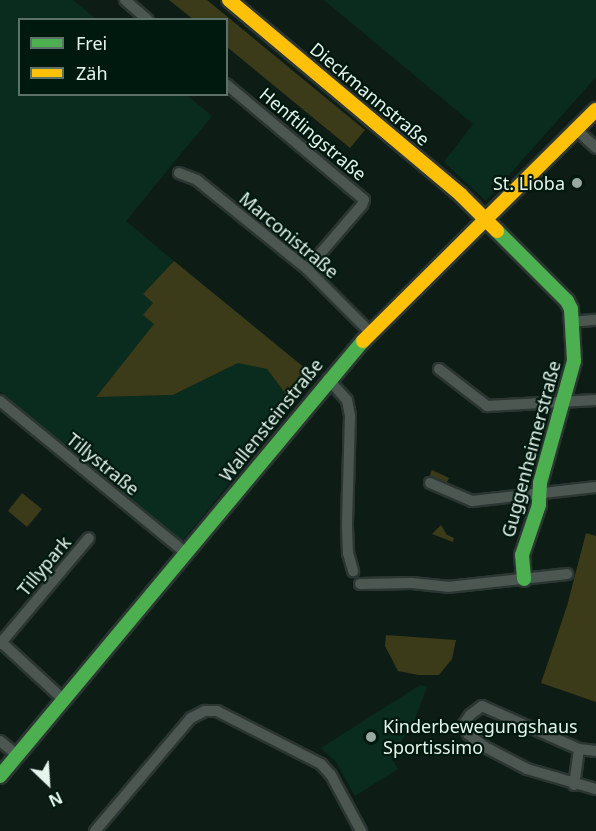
<!DOCTYPE html>
<html>
<head>
<meta charset="utf-8">
<style>
	body { margin:0 }
	#map { position:relative; width:596px; height:831px; overflow:hidden; background:#0d1d16; font-family:"Noto Sans",sans-serif }
	div>[style] { position:absolute }
	[style*='--x'] { left:calc(var(--x)*1px); top:calc(var(--y)*1px); width:calc(var(--w)*1px); rotate:calc(var(--a)*1deg) }
	.built>* { inset:0; background:#092c1e }
	.green>* { inset:0; background:#3b3a19 }
	.roads { filter:drop-shadow(2px 0 #2b3531) drop-shadow(-2px 0 #2b3531) drop-shadow(0 2px #2b3531) drop-shadow(0 -2px #2b3531) }
	.street>* { height:10px; margin:-5px; padding:0 5px; transform-origin:5px; border-radius:5px; background:#4c5752 }
	.fast>* { height:14px; margin:-7px; padding:0 7px; transform-origin:7px; border-radius:7px; background:#4caf50 }
	.slow>* { height:14px; margin:-7px; padding:0 7px; transform-origin:7px; border-radius:7px; background:#ffc107 }
	.dots>* { width:16px; height:16px; translate:-50% -50%; box-sizing:border-box; border:3px solid #00190e; border-radius:50% }
	span { translate:-50% -50%; white-space:nowrap; text-align:center; line-height:1.15; -webkit-text-stroke:4.5px #00190e; paint-order:stroke }
	.street-label { font-size:18px; color:#e5f5ec }
	.poi-label { font-size:18px; color:#e5f5ec }
	.right { translate:-100% -50%; text-align:right }
	.left { translate:0 -50%; text-align:left }
	.legend { position:absolute; left:18px; top:18px; width:210px; height:78px; box-sizing:border-box; background:#00190e; border:2px solid #5c7167; margin:0; padding:8px 10px; list-style:none; font-size:18px; color:#e5f5ec }
	.legend li { display:flex; align-items:center; gap:12px; height:30px }
	.legend b { width:30px; border:2px solid #5c7167 }
	.north { position:absolute; left:18px; top:753px; width:60px; height:60px; -webkit-text-stroke:4px #00190e; paint-order:stroke; rotate:155deg; font-size:16px; font-weight:700; line-height:24px; text-align:center; color:#e5f5ec }
	.north::after { content:''; display:block; margin:auto; width:21px; height:27px; background:#e5f5ec; clip-path:polygon(50% 0,100% 100%,50% 72%,0 100%) }
</style>
</head>
<body>
<div id="map">
	<div class="built">
		<i style="clip-path:polygon(0 0,73px 0,96px 19px,20px 20px,20px 94px,187px 95px,212px 116px,126px 221px,174px 261px,143px 294px,153px 303px,155px 324px,96px 396px,173px 395px,238px 363px,267px 368px,294px 405px,182px 541px,0 391px)"></i>
		<i style="clip-path:polygon(324px 0,596px 0,596px 77px,486px 201px,444px 162px,473px 124px)"></i>
		<i style="clip-path:polygon(420px 685px,427px 687px,412px 727px,390px 755px,398px 769px,355px 796px,336px 762px,321px 748px)"></i>
	</div>
	<div class="green">
		<i style="clip-path:polygon(169px 0,207px 0,365px 130px,350px 148px,227px 47px,226px 20px,193px 19px)"></i>
		<i style="clip-path:polygon(174px 261px,311px 373px,294px 405px,267px 369px,238px 363px,173px 395px,96px 397px,154px 324px,143px 315px,153px 303px,143px 294px)"></i>
		<i style="clip-path:polygon(432px 470px,449px 478px,446px 484px,429px 477px)"></i>
		<i style="clip-path:polygon(22px 493px,42px 509px,27px 527px,8px 511px)"></i>
		<i style="clip-path:polygon(441px 525px,447px 535px,454px 538px,453px 542px,432px 534px)"></i>
		<i style="clip-path:polygon(586px 533px,596px 536px,596px 702px,541px 683px,567px 606px)"></i>
		<i style="clip-path:polygon(386px 635px,456px 640px,452px 659px,439px 675px,418px 675px,398px 671px,385px 646px)"></i>
	</div>
	<div class="roads">
		<div class="street">
			<i style="--x:125;--y:0;--w:30;--a:41"></i>
			<i style="--x:226;--y:84;--w:180;--a:40"></i>
			<i style="--x:364;--y:200;--w:5;--a:112"></i>
			<i style="--x:362;--y:205;--w:84;--a:130.7"></i>
			<i style="--x:577;--y:130;--w:26;--a:43"></i>
			<i style="--x:179;--y:173;--w:19;--a:21"></i>
			<i style="--x:197;--y:180;--w:141;--a:39"></i>
			<i style="--x:307;--y:269;--w:89;--a:45"></i>
			<i style="--x:571;--y:322;--w:25;--a:-5"></i>
			<i style="--x:439;--y:369;--w:61;--a:37.6"></i>
			<i style="--x:487;--y:406;--w:109;--a:-3.2"></i>
			<i style="--x:328;--y:379;--w:28;--a:48"></i>
			<i style="--x:347;--y:400;--w:16;--a:79"></i>
			<i style="--x:350;--y:416;--w:110;--a:91.6"></i>
			<i style="--x:347;--y:526;--w:27;--a:88"></i>
			<i style="--x:348;--y:553;--w:19;--a:74"></i>
			<i style="--x:0;--y:401;--w:240;--a:39.3"></i>
			<i style="--x:430;--y:483;--w:46;--a:23.2"></i>
			<i style="--x:472;--y:501;--w:125;--a:-6.4"></i>
			<i style="--x:360;--y:584;--w:52;--a:-1.1"></i>
			<i style="--x:412;--y:583;--w:36;--a:6"></i>
			<i style="--x:448;--y:587;--w:120;--a:-6.2"></i>
			<i style="--x:0;--y:641;--w:87;--a:42.7"></i>
			<i style="--x:0;--y:644;--w:138;--a:-50"></i>
			<i style="--x:0;--y:741;--w:22;--a:39"></i>
			<i style="--x:596;--y:751;--w:17;--a:-173"></i>
			<i style="--x:579;--y:749;--w:106;--a:-156.1"></i>
			<i style="--x:482;--y:706;--w:15;--a:143"></i>
			<i style="--x:470;--y:715;--w:11;--a:124"></i>
			<i style="--x:464;--y:724;--w:11;--a:68"></i>
			<i style="--x:468;--y:734;--w:21;--a:37"></i>
			<i style="--x:485;--y:747;--w:47;--a:27.6"></i>
			<i style="--x:527;--y:769;--w:72;--a:16.2"></i>
			<i style="--x:574;--y:785;--w:36;--a:-82"></i>
			<i style="--x:95;--y:831;--w:148;--a:-49.7"></i>
			<i style="--x:191;--y:718;--w:16;--a:-27"></i>
			<i style="--x:205;--y:711;--w:12;--a:0"></i>
			<i style="--x:217;--y:711;--w:117;--a:27"></i>
			<i style="--x:321;--y:764;--w:15;--a:48"></i>
			<i style="--x:331;--y:775;--w:64;--a:61.8"></i>
		</div>
		<div class="fast">
			<i style="--x:497;--y:231;--w:99;--a:45"></i>
			<i style="--x:567;--y:301;--w:9;--a:63"></i>
			<i style="--x:571;--y:309;--w:52;--a:86.7"></i>
			<i style="--x:574;--y:361;--w:127;--a:105.6"></i>
			<i style="--x:540;--y:483;--w:22;--a:93"></i>
			<i style="--x:539;--y:505;--w:53;--a:108.8"></i>
			<i style="--x:522;--y:555;--w:24;--a:85"></i>
			<i style="--x:0;--y:776;--w:567;--a:-50.16"></i>
		</div>
		<div class="slow">
			<i style="--x:229;--y:0;--w:303;--a:40"></i>
			<i style="--x:461;--y:195;--w:51;--a:45"></i>
			<i style="--x:363;--y:341;--w:328;--a:-44.8"></i>
		</div>
	</div>
	<div class="dots">
		<i style="left:577px;top:183px;background:#99a9a1"></i>
		<i style="left:371px;top:737px;background:#99a9a1"></i>
	</div>
	<div class="street-label">
		<span style="left:370px;top:94px;rotate:40deg">Dieckmannstraße</span>
		<span style="left:313px;top:134px;rotate:40deg">Henftlingstraße</span>
		<span style="left:289px;top:235px;rotate:40deg">Marconistraße</span>
		<span style="left:271px;top:420px;rotate:-51deg">Wallensteinstraße</span>
		<span style="left:531px;top:449px;rotate:-75deg">Guggenheimerstraße</span>
		<span style="left:103px;top:464px;rotate:39deg">Tillystraße</span>
		<span style="left:44px;top:566px;rotate:-50deg">Tillypark</span>
	</div>
	<div class="poi-label">
		<span class="right" style="left:565px;top:183px">St. Lioba</span>
		<span class="left" style="left:383px;top:737px">Kinderbewegungshaus<br>Sportissimo</span>
	</div>
	<ul class="legend">
	<li><b style="height:8px;background:#4caf50"></b>Frei</li>
	<li><b style="height:8px;background:#ffc107"></b>Zäh</li>
	</ul>
	<div class="north">N</div>
</div>
</body>
</html>
